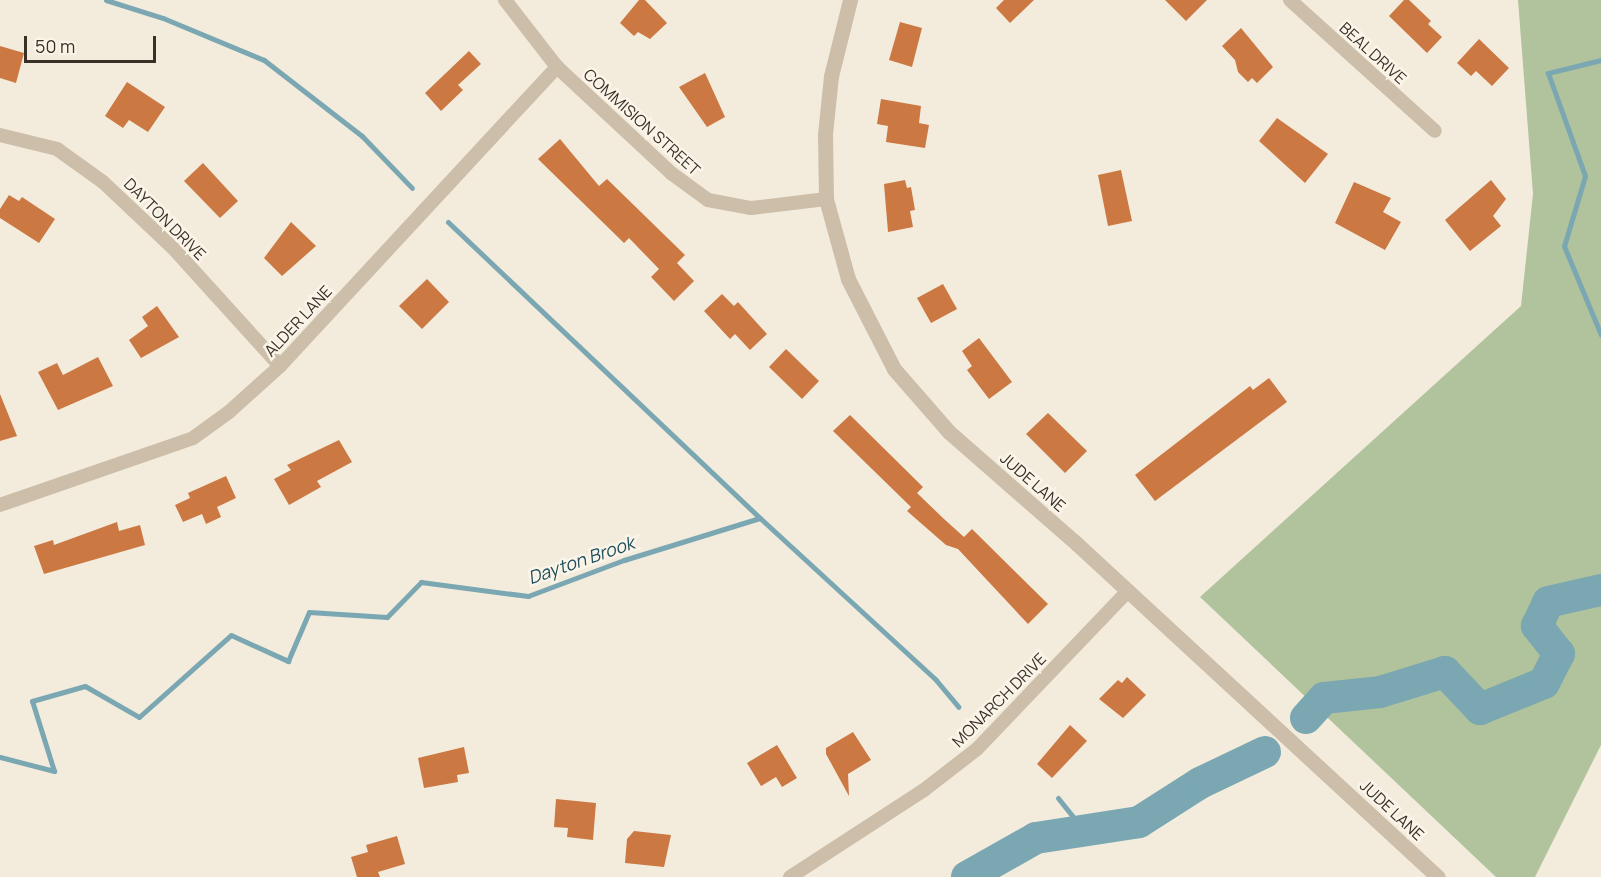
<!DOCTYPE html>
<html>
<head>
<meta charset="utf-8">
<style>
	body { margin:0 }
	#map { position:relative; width:1601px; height:877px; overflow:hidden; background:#f3ecdd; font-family:Manrope,sans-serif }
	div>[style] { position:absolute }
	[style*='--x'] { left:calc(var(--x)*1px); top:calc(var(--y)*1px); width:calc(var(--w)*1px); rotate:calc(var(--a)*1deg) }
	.green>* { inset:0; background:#b0c39c }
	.stream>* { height:5px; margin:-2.5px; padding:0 2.5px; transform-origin:2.5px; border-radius:2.5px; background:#7aa7b2 }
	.river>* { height:32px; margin:-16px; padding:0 16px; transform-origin:16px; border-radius:16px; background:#7aa7b2 }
	.building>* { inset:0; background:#cb7843 }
	.minor>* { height:14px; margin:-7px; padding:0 7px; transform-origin:7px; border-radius:7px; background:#ccbea8 }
	.tertiary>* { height:15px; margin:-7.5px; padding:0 7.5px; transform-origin:7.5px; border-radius:7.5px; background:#ccbea8 }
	span { translate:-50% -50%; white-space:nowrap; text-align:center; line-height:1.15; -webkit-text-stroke:5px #fbf5e9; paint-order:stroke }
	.street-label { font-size:16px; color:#393028 }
	.water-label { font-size:18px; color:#1c4e5c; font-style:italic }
	.scale { position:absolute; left:24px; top:36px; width:132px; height:27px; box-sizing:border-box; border:3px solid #393028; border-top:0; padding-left:8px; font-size:18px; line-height:21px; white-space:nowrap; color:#393028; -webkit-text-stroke:4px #fbf5e9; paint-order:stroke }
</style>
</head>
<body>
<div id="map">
	<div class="green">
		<i style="clip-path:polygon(1518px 0,1601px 0,1601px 745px,1535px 877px,1496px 877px,1200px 597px,1521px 306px,1533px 194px)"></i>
	</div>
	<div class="stream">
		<i style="--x:106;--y:0;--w:60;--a:17.5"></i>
		<i style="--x:163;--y:18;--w:109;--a:22.6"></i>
		<i style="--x:264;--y:60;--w:124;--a:37.8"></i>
		<i style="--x:362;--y:136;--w:72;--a:46.1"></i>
		<i style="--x:1601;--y:60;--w:55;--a:166.2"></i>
		<i style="--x:1548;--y:73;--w:109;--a:70.2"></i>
		<i style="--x:1585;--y:176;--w:73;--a:106.7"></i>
		<i style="--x:1564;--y:246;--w:96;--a:67.4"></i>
		<i style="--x:448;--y:222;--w:430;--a:43.5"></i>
		<i style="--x:0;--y:757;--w:56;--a:14.5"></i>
		<i style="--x:54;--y:771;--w:73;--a:-107.4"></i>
		<i style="--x:32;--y:701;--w:55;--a:-15.8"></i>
		<i style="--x:85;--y:686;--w:62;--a:29.9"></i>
		<i style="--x:139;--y:717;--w:123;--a:-41.7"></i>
		<i style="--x:231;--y:635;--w:63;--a:24.5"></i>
		<i style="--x:288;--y:661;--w:53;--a:-66.8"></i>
		<i style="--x:309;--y:612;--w:78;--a:3.7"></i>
		<i style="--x:387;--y:617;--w:49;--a:-45.8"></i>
		<i style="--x:421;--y:582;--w:108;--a:7.5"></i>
		<i style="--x:528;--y:596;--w:103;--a:-20.6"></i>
		<i style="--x:624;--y:560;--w:142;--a:-17.2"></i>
		<i style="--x:760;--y:518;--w:239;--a:42.6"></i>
		<i style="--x:936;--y:680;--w:35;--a:50"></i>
		<i style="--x:1058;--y:798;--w:45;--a:51.3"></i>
	</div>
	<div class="river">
		<i style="--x:1306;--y:718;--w:27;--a:-48"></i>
		<i style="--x:1324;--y:698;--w:56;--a:-6.1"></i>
		<i style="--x:1380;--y:692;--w:68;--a:-17.1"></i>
		<i style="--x:1445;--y:672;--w:51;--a:46.6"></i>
		<i style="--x:1480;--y:709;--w:69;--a:-22.1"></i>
		<i style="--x:1544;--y:683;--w:33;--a:-63"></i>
		<i style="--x:1559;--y:654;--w:36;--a:-128"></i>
		<i style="--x:1537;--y:626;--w:26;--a:-65"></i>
		<i style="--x:1548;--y:602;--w:54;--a:-12.8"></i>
		<i style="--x:967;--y:877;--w:79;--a:-29.5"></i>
		<i style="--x:1036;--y:838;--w:104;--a:-8.8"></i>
		<i style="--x:1139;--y:822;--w:72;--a:-32.6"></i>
		<i style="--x:1200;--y:783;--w:72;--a:-25.5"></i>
	</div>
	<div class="building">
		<i style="clip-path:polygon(639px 0,645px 0,667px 23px,650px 39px,638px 32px,634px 36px,620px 23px)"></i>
		<i style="clip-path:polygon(1004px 0,1034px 0,1010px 23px,996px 8px)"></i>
		<i style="clip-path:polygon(1165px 0,1207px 0,1186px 21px)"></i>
		<i style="clip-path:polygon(1404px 0,1409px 0,1431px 21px,1428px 24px,1442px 37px,1427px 53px,1389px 16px)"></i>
		<i style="clip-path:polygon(900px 22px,922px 28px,912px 67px,889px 60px)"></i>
		<i style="clip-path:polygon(1241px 28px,1273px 67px,1257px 83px,1252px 78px,1248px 82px,1238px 72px,1235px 60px,1222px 46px)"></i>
		<i style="clip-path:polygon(1479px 39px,1509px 68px,1492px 86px,1476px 71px,1471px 76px,1457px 63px)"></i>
		<i style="clip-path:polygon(0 46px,24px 53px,16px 83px,0 78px)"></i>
		<i style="clip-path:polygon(469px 51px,481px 64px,458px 85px,463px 90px,441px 111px,425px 93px)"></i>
		<i style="clip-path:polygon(705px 73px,725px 117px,707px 127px,679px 87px)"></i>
		<i style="clip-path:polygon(127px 82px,165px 107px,148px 132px,129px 120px,123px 128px,105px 116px)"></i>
		<i style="clip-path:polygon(881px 99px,921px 106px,919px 123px,929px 125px,925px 148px,886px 142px,888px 126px,877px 124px)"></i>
		<i style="clip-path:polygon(1277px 118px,1328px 154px,1305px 183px,1259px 141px)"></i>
		<i style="clip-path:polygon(560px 139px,599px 186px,607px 179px,685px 255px,677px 263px,694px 281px,674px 301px,651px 277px,659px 269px,629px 238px,624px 243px,538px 159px)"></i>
		<i style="clip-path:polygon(203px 163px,238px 201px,220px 218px,184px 181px)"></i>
		<i style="clip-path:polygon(1121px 170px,1132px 221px,1108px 226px,1098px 175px)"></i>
		<i style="clip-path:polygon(905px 180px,907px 188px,911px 187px,915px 210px,910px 211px,913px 227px,888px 232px,884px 184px)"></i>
		<i style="clip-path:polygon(1491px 180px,1506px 199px,1493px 216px,1501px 226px,1470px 251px,1445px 220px)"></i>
		<i style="clip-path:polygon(1354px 182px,1391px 198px,1383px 212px,1401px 222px,1385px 250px,1335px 223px)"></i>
		<i style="clip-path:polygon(9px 195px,19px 201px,22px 197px,55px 219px,39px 243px,0 218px,0 209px)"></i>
		<i style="clip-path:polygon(291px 222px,316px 246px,282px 276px,264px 258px)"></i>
		<i style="clip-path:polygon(427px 279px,449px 302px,422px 329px,399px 306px)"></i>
		<i style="clip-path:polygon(943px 284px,957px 309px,931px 323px,917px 298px)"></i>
		<i style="clip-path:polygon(722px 294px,734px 306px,738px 302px,767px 334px,750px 350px,735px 334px,730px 339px,704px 311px)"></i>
		<i style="clip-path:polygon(157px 306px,179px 337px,141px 358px,129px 340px,148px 326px,142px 317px)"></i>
		<i style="clip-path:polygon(979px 338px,1012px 382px,989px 399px,967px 370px,972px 366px,962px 351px)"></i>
		<i style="clip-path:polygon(786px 349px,819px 381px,802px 399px,769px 367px)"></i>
		<i style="clip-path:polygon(98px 357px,113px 386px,58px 410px,38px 372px,57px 363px,63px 375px)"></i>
		<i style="clip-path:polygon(1269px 378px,1287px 402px,1155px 501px,1135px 475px,1250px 386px,1253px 390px)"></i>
		<i style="clip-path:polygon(0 394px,17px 436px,0 441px)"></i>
		<i style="clip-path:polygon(1048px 413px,1087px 451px,1065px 473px,1026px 434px)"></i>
		<i style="clip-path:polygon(850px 415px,923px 487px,917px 493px,944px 519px,964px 537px,972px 529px,1048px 604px,1028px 624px,958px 549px,946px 545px,907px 511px,911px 507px,833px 431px)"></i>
		<i style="clip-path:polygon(339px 440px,352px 462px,317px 481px,321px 487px,289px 505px,274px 479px,291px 470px,287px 465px)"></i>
		<i style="clip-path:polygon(226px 476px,236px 498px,217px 507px,221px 517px,206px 524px,202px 514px,183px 522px,175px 505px,190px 498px,188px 493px)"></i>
		<i style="clip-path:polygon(117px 522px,119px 531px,140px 525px,145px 545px,44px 574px,34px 546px,53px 540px,54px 545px)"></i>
		<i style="clip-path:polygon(1127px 677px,1146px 695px,1123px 718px,1099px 699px,1118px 680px,1122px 683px)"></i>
		<i style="clip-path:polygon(1070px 725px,1087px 741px,1052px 778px,1037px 764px)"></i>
		<i style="clip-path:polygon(853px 732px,871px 760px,848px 774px,849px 796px,826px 754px,826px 748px)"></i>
		<i style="clip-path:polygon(777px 745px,797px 778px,782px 787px,776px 777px,761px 786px,747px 763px)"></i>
		<i style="clip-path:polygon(464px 747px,469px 773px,457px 775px,458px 782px,424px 788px,418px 758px)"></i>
		<i style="clip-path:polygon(556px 799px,596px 803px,593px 840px,567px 837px,568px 828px,554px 827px)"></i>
		<i style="clip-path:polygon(634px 831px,671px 835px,664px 867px,625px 863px,627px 839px)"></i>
		<i style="clip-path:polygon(397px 836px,405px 864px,378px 872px,380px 877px,357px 877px,351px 857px,368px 852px,366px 845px)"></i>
	</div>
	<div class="minor">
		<i style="--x:505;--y:0;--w:85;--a:52.2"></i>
		<i style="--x:557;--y:67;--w:156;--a:42.9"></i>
		<i style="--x:671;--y:173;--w:46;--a:36.1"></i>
		<i style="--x:708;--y:200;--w:44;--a:10.5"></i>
		<i style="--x:751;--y:208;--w:76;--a:-6.8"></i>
		<i style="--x:1290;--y:0;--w:195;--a:42.1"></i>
		<i style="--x:0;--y:135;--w:59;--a:13.8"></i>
		<i style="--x:57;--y:149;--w:57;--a:35.7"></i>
		<i style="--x:103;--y:182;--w:96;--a:43.3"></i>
		<i style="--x:173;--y:248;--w:159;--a:47.8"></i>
		<i style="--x:0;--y:505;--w:204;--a:-19.1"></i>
		<i style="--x:193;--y:438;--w:44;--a:-35.8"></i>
		<i style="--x:229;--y:412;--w:69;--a:-42"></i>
		<i style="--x:280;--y:366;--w:408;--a:-47.2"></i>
		<i style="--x:790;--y:877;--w:160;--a:-33"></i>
		<i style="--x:924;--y:790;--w:67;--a:-37.7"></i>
		<i style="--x:977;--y:749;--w:219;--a:-46.3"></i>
	</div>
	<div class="tertiary">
		<i style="--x:850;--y:0;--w:78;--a:104"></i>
		<i style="--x:831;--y:76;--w:58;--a:95.9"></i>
		<i style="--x:825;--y:134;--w:65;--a:89.1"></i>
		<i style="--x:826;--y:199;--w:83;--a:74.6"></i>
		<i style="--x:848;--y:279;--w:101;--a:62.9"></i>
		<i style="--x:894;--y:369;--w:84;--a:48.9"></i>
		<i style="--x:949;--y:432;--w:170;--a:41.2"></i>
		<i style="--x:1077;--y:544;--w:491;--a:42.7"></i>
	</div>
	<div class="street-label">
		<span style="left:1373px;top:53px;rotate:42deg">BEAL DRIVE</span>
		<span style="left:642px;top:122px;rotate:42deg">COMMISION STREET</span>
		<span style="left:165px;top:219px;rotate:45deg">DAYTON DRIVE</span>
		<span style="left:298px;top:321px;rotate:-47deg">ALDER LANE</span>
		<span style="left:1033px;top:482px;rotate:41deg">JUDE LANE</span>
		<span style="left:999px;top:700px;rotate:-45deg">MONARCH DRIVE</span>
		<span style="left:1392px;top:810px;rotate:43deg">JUDE LANE</span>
	</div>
	<div class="water-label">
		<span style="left:581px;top:560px;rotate:-19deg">Dayton Brook</span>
	</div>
	<div class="scale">50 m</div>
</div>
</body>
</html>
